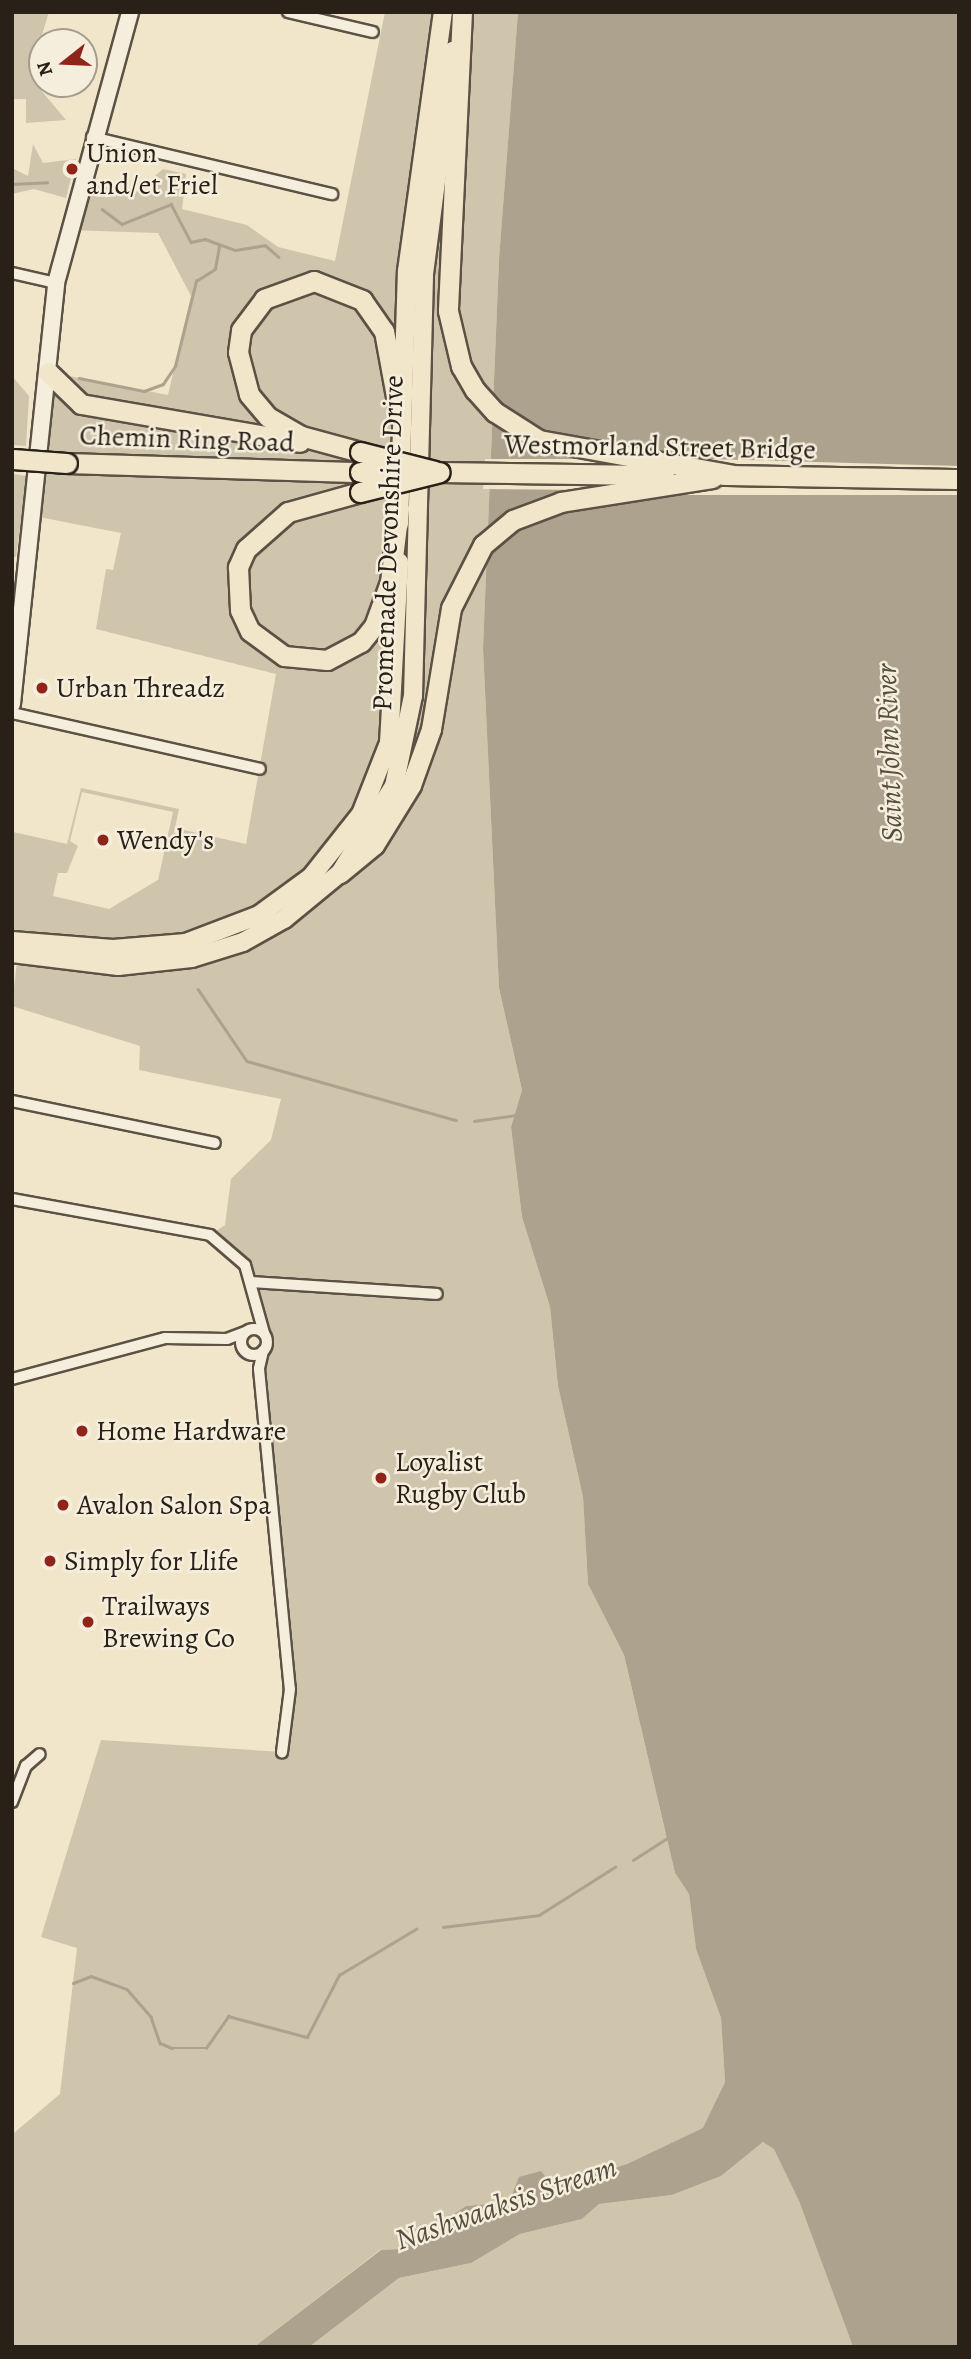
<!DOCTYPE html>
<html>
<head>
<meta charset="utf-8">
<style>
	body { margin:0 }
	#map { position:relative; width:971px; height:2359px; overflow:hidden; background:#f1e5ca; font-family:Alegreya,serif }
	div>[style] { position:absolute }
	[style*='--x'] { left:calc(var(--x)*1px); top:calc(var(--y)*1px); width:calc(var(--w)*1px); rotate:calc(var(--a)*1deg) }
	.green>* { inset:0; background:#cfc4ac }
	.water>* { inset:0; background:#ada28d }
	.pier>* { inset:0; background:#f1e5ca }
	.stream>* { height:2.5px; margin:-1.25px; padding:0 1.25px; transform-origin:1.25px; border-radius:1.25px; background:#ada28d }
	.roads { filter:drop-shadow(2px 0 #5b5144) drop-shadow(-2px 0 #5b5144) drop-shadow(0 2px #5b5144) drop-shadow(0 -2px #5b5144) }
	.minor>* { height:10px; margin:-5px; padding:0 5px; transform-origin:5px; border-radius:5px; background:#f6eedd }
	.minor>.ring { margin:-5px; padding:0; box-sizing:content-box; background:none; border:10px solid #f6eedd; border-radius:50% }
	.secondary>* { height:16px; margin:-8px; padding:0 8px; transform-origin:8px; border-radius:8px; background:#f6eedd }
	.primary>* { height:18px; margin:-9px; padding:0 9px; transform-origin:9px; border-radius:9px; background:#f1e5ca }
	.trunk>* { height:19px; margin:-9.5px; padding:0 9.5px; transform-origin:9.5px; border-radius:9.5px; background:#f1e5ca }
	.bridges { filter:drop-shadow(2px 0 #292018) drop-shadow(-2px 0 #292018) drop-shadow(0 2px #292018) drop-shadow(0 -2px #292018) }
	.trunk-bridge>* { height:19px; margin:-9.5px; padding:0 9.5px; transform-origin:9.5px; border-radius:9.5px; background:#f1e5ca }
	.dots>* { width:19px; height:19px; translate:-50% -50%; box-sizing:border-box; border:4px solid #f6eedd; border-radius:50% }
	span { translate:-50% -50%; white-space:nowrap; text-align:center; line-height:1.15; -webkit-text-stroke:5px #f6eedd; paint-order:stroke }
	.poi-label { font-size:28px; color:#292018 }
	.left { translate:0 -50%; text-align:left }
	.street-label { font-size:28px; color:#292018 }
	.water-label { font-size:30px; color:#574e41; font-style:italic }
	.frame { position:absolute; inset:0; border:14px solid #292018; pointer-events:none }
	.north { position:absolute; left:28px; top:28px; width:70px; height:70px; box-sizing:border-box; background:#f6eedd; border:2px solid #a49c8e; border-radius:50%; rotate:252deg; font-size:19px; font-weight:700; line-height:28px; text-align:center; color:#292018 }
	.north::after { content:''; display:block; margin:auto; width:24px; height:32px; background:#8f2418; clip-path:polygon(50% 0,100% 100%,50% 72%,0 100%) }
</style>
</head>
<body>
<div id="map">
	<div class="green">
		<i style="clip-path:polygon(12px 12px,49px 12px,36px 54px,42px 56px,46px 84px,40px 89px,66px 120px,26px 123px,26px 99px,12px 99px)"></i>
		<i style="clip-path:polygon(evenodd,385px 12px,518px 12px,499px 259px,483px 648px,499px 988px,522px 1090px,511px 1127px,522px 1217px,550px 1307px,558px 1386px,583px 1497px,588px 1584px,624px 1655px,675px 1873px,689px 1894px,696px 1949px,721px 2018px,725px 2082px,704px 2128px,627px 2164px,553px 2187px,541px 2171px,509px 2202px,466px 2206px,400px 2249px,380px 2250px,254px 2347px,12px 2347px,14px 2133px,60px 2094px,77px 1948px,41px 1937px,101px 1740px,282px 1752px,290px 1689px,259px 1369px,268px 1340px,245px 1265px,210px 1235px,225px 1225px,231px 1179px,271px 1140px,281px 1099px,139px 1070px,140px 1046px,12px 1006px,20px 935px,12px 931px,13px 832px,67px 844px,81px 788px,179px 809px,175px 828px,246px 844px,276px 674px,96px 629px,106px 569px,113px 570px,121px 533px,34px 516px,48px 372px,168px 395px,191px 296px,158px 233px,69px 230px,80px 181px,135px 193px,163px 169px,186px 174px,182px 209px,247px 225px,278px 247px,335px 261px,385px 12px,82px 792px,173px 812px,158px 880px,109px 909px,53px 896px,58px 873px,67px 873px,78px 846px,70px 841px,82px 792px)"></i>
		<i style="clip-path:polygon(33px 144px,43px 163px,76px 159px,66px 198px,34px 189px,12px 194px,12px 168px,28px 176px)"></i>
		<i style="clip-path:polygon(12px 376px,29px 396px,26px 446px,12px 445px)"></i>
		<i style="clip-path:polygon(12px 474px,27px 476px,16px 557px,12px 557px)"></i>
		<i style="clip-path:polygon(763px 2142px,774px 2148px,799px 2201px,853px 2347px,309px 2347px,399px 2278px,471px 2263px,520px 2234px,582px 2219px,599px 2204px,672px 2195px,721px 2176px)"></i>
	</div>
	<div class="water">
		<i style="clip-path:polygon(518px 12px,959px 12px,959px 2347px,853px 2347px,799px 2201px,774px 2149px,763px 2142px,721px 2176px,672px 2195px,599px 2204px,582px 2219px,520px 2234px,471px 2263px,399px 2278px,309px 2347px,254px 2347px,381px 2250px,400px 2249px,466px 2206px,509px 2202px,519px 2177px,541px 2171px,554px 2187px,627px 2164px,703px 2128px,725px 2082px,721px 2018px,696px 1949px,689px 1894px,675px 1873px,624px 1655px,588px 1584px,583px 1497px,558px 1386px,550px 1307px,522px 1217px,511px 1127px,522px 1090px,499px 988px,483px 648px,499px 259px)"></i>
	</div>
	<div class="pier">
		<i style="clip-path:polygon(528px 429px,671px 458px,959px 466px,959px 495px,671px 495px,573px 509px,481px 538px,585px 490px,483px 489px,485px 459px,581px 459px,557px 452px)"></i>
	</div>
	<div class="stream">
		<i style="--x:12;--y:184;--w:35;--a:-3"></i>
		<i style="--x:102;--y:209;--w:25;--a:37"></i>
		<i style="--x:122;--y:224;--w:53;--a:-22.2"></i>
		<i style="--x:171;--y:204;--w:43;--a:62.2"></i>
		<i style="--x:191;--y:242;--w:14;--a:-12"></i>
		<i style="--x:205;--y:239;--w:32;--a:20"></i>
		<i style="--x:235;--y:250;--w:30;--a:-9"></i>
		<i style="--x:265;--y:245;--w:18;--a:41"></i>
		<i style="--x:79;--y:378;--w:66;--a:11.3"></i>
		<i style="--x:144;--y:391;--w:20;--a:-20"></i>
		<i style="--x:163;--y:384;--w:22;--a:-56"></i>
		<i style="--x:175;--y:366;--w:88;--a:-76.1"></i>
		<i style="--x:196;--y:281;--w:22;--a:-32"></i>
		<i style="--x:215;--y:269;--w:22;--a:-80"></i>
		<i style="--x:198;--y:989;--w:87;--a:55.8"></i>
		<i style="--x:247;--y:1061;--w:217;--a:15.8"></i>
		<i style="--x:474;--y:1121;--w:42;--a:-8.1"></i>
		<i style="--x:633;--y:1860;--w:43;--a:-32.6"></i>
		<i style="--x:443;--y:1927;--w:97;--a:-7.1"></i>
		<i style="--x:539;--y:1915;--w:90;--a:-32.3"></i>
		<i style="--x:73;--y:1983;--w:19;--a:-21"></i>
		<i style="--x:91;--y:1976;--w:38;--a:20"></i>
		<i style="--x:127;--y:1989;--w:37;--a:49"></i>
		<i style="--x:151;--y:2017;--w:28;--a:71"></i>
		<i style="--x:160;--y:2043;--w:13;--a:23"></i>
		<i style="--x:172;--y:2048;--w:34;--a:0"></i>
		<i style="--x:206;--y:2048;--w:39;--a:-55"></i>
		<i style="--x:228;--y:2016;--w:82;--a:14.9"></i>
		<i style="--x:307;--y:2037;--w:70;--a:-62.7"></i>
		<i style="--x:339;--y:1975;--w:90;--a:-30.9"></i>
	</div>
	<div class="roads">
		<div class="minor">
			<i style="--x:288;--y:12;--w:87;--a:13.2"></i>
			<i style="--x:92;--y:137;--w:247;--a:13.4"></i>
			<i style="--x:12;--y:273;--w:45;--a:12.8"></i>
			<i style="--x:12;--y:713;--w:254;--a:12.7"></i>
			<i style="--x:12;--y:1101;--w:207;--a:11.7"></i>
			<i style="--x:12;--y:1199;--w:201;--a:10.3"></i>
			<i style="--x:210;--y:1235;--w:46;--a:40.6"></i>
			<i style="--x:245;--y:1265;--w:71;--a:74.4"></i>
			<i style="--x:252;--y:1282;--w:185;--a:3.7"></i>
			<i class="ring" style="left:241px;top:1329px;width:16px;height:16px"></i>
			<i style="--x:263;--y:1351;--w:18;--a:103"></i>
			<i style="--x:259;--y:1369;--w:321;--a:84.5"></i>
			<i style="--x:290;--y:1689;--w:64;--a:97.2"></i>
			<i style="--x:12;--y:1379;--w:158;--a:-15"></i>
			<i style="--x:165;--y:1338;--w:62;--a:0.9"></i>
			<i style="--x:227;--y:1339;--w:19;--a:-21"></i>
			<i style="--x:12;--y:1802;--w:39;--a:-69"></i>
			<i style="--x:26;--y:1766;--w:18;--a:-41"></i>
		</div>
		<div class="secondary">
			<i style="--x:12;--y:704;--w:423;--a:-84"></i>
			<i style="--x:56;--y:283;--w:281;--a:-74.7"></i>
		</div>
		<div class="primary">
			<i style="--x:399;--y:524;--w:253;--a:-88.2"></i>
			<i style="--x:407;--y:271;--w:261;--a:-82.1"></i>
			<i style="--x:12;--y:941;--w:101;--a:4.5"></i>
			<i style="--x:113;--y:949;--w:73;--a:-4.7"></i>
			<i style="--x:186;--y:943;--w:78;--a:-21"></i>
			<i style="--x:259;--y:915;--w:64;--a:-36.2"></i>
			<i style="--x:311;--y:877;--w:80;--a:-51.6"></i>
			<i style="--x:361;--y:814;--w:76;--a:-68.5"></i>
			<i style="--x:389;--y:743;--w:181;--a:-86.8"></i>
			<i style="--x:12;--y:953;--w:107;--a:7"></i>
			<i style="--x:118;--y:966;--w:74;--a:-6.2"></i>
			<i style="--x:192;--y:958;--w:53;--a:-17.4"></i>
			<i style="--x:243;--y:942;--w:47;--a:-29.3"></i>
			<i style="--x:284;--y:919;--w:72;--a:-39.4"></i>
			<i style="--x:340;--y:873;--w:102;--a:-58.2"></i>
			<i style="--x:394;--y:786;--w:92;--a:-78.1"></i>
			<i style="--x:413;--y:696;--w:422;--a:-88.5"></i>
			<i style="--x:424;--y:274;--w:225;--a:-82.6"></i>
		</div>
		<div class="trunk">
			<i style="--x:462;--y:12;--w:299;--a:92.7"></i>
			<i style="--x:448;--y:311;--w:57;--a:76.7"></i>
			<i style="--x:461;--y:366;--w:28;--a:60"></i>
			<i style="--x:475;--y:390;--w:30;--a:48"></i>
			<i style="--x:495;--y:412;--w:52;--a:32.5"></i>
			<i style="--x:539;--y:440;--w:197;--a:10.2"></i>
			<i style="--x:48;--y:372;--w:46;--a:44.1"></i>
			<i style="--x:81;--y:404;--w:222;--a:9.8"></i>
			<i style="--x:360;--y:452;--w:61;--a:-164.8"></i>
			<i style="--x:301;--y:436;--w:38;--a:-150"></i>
			<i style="--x:268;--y:417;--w:30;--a:-130"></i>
			<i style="--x:249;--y:394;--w:43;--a:-104.7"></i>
			<i style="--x:238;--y:352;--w:22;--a:-82"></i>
			<i style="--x:241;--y:330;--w:39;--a:-53"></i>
			<i style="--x:264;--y:299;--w:53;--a:-19.8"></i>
			<i style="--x:314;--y:281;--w:52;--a:21.6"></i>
			<i style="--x:362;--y:300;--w:38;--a:55"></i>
			<i style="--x:384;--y:331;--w:88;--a:79.6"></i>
			<i style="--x:67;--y:463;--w:293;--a:1.8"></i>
			<i style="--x:440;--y:472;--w:224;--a:0.8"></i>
			<i style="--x:722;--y:475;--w:237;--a:1"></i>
			<i style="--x:360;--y:492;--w:75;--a:164.5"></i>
			<i style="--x:288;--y:512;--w:56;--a:138.6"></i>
			<i style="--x:246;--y:549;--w:20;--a:114"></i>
			<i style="--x:238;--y:567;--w:43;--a:87.3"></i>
			<i style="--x:240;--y:610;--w:23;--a:65"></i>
			<i style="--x:250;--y:631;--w:42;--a:36.3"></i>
			<i style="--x:284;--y:656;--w:43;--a:5.3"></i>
			<i style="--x:327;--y:660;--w:38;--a:-28"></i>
			<i style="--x:361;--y:642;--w:21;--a:-51"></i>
			<i style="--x:374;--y:626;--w:47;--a:-70"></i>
			<i style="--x:390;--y:582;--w:74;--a:-83"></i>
			<i style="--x:340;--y:873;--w:44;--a:-39.5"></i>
			<i style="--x:374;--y:845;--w:70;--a:-58.3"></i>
			<i style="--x:411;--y:785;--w:59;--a:-70.3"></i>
			<i style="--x:431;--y:729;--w:123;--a:-80.6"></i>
			<i style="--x:451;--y:608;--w:71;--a:-63.1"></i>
			<i style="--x:483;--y:545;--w:39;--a:-40"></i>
			<i style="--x:513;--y:520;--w:51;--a:-20.6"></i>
			<i style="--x:561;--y:502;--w:153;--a:-9"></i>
		</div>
	</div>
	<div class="bridges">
		<div class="trunk-bridge">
			<i style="--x:360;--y:452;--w:77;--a:14.2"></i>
			<i style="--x:12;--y:459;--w:55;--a:4.2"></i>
			<i style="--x:360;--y:472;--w:47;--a:0"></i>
			<i style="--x:360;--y:492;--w:82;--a:-14"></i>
		</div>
	</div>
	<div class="dots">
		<i style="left:72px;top:169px;background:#8f2418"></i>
		<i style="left:42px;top:688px;background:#8f2418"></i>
		<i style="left:103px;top:840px;background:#8f2418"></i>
		<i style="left:82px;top:1431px;background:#8f2418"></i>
		<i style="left:381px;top:1478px;background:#8f2418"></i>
		<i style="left:63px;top:1505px;background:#8f2418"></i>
		<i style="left:50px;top:1561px;background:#8f2418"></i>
		<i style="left:88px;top:1622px;background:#8f2418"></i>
	</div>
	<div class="poi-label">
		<span class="left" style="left:86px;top:169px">Union<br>and/et Friel</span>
		<span class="left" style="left:56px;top:688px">Urban Threadz</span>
		<span class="left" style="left:117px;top:840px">Wendy's</span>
		<span class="left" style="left:96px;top:1431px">Home Hardware</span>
		<span class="left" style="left:395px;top:1478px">Loyalist<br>Rugby Club</span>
		<span class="left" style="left:77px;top:1505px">Avalon Salon Spa</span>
		<span class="left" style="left:64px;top:1561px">Simply for Llife</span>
		<span class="left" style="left:102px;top:1622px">Trailways<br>Brewing Co</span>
	</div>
	<div class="street-label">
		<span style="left:187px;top:439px;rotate:2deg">Chemin Ring Road</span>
		<span style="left:660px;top:447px;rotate:1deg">Westmorland Street Bridge</span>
		<span style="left:388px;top:543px;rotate:-88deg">Promenade Devonshire Drive</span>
	</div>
	<div class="water-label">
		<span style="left:889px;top:753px;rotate:-92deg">Saint John River</span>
		<span style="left:506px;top:2203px;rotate:-19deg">Nashwaaksis Stream</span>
	</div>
	<div class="frame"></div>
	<div class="north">N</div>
</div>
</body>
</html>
